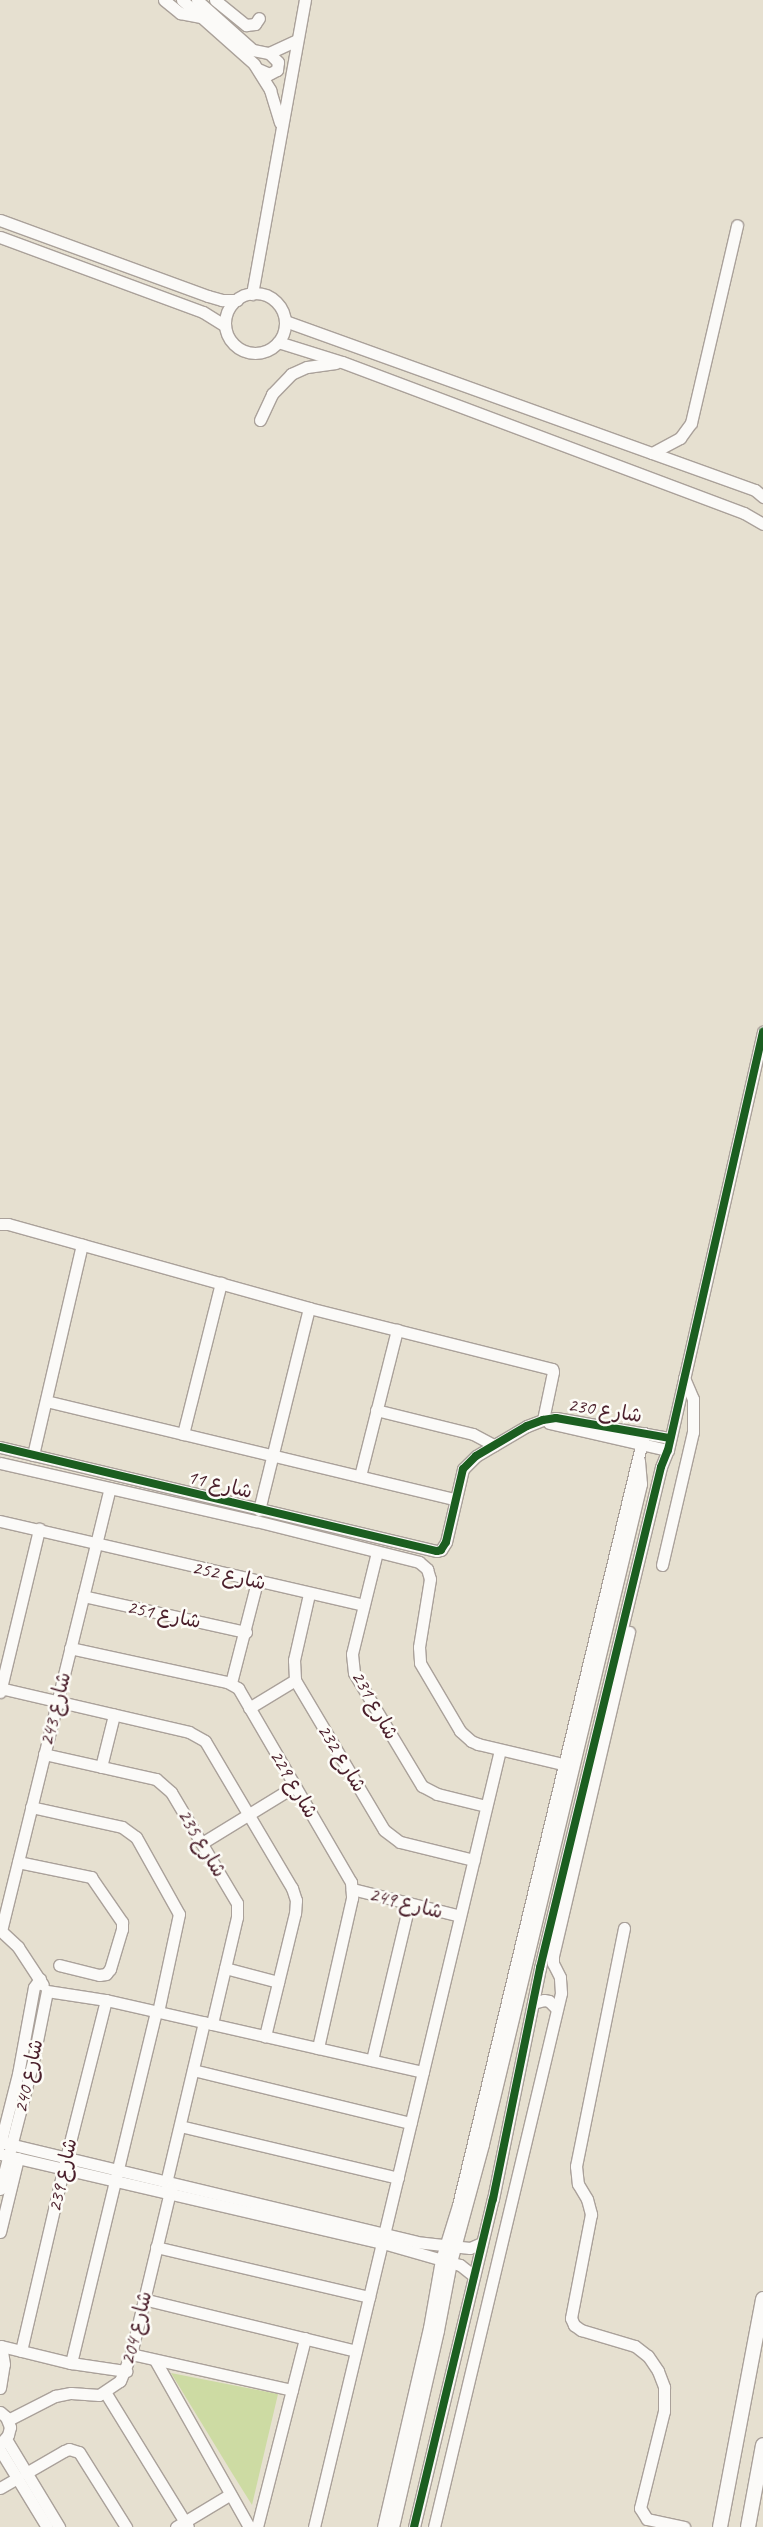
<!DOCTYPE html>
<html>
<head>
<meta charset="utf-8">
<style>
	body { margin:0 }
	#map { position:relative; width:763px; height:2527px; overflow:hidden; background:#e6e0d0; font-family:Caveat,"Playpen Sans Arabic",sans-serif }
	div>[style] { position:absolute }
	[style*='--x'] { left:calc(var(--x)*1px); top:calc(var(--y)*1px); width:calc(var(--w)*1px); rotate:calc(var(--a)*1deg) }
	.green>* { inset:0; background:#cddba3 }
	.roads { filter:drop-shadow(1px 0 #aaa19a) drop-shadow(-1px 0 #aaa19a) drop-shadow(0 1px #aaa19a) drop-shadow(0 -1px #aaa19a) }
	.minor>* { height:11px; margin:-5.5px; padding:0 5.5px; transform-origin:5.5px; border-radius:5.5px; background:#fbfaf8 }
	.minor>.ring { margin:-5.5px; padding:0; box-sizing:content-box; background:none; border:11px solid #fbfaf8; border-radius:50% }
	.tertiary>* { height:14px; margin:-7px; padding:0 7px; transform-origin:7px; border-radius:7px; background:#fbfaf8 }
	.cycleway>* { height:8px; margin:-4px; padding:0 4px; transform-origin:4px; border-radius:4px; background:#1b5e20 }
	span { translate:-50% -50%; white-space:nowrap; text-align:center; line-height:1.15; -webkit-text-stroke:5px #fdfcf7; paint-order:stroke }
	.street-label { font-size:20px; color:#4a1f2b }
</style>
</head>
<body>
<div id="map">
	<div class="green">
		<i style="clip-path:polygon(171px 2373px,278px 2394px,252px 2505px,232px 2473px)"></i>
	</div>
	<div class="roads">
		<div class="minor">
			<i style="--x:164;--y:0;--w:21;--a:39"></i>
			<i style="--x:180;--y:13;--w:20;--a:11"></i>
			<i style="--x:182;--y:0;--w:96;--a:41.6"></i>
			<i style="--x:254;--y:64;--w:31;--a:58"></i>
			<i style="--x:270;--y:90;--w:34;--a:73"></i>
			<i style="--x:197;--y:0;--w:75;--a:41.8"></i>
			<i style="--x:253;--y:50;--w:16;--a:11"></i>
			<i style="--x:269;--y:53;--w:31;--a:-25"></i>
			<i style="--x:215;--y:0;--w:40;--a:39"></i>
			<i style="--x:246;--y:25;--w:9;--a:-6"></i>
			<i style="--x:255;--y:24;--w:7;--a:-56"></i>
			<i style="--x:258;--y:69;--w:12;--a:24"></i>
			<i style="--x:269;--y:74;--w:9;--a:-27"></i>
			<i style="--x:277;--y:70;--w:8;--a:-83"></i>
			<i style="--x:278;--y:62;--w:13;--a:-135"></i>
			<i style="--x:0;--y:220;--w:221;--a:20.1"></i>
			<i style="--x:208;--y:296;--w:15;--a:16"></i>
			<i style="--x:222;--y:300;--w:15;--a:0"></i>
			<i style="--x:0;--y:237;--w:216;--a:20.3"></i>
			<i style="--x:203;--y:312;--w:26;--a:32"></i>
			<i class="ring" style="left:225px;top:293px;width:49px;height:49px"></i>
			<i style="--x:252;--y:294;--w:299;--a:-79.8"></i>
			<i style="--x:285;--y:321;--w:390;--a:19.8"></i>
			<i style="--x:652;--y:453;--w:109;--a:19.8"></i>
			<i style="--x:755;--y:490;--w:11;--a:41"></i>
			<i style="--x:278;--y:342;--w:67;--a:17.4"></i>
			<i style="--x:342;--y:362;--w:429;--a:20.6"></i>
			<i style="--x:744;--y:513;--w:22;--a:30"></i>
			<i style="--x:260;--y:420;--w:29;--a:-65"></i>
			<i style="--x:272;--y:394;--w:28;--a:-46"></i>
			<i style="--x:291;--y:374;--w:17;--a:-24"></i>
			<i style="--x:307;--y:367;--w:29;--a:-8"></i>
			<i style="--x:652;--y:453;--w:32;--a:-28"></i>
			<i style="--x:680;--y:438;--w:19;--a:-54"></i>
			<i style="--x:691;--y:423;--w:203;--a:-76.9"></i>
			<i style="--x:0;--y:1224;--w:8;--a:0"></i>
			<i style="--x:8;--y:1224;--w:313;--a:15.6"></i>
			<i style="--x:309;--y:1308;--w:251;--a:14.1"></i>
			<i style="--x:552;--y:1369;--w:3;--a:72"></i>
			<i style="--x:553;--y:1372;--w:49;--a:101.8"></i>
			<i style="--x:46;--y:1401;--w:421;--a:13.5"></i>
			<i style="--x:376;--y:1410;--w:100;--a:13.9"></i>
			<i style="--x:473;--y:1434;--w:24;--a:28"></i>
			<i style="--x:549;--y:1423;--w:122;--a:12.8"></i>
			<i style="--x:183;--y:1434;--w:156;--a:-75.9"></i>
			<i style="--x:0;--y:1447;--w:449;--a:13.4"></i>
			<i style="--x:437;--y:1551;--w:4;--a:-14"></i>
			<i style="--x:441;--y:1550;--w:9;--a:-58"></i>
			<i style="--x:446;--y:1542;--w:75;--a:-76.9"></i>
			<i style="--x:463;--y:1469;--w:18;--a:-45"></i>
			<i style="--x:476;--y:1456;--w:59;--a:-30.5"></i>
			<i style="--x:527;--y:1426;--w:17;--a:-21"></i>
			<i style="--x:543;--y:1420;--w:13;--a:-9"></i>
			<i style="--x:556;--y:1418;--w:116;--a:10"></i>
			<i style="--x:33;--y:1455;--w:216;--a:-76.9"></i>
			<i style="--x:0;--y:1463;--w:262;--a:12.8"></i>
			<i style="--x:256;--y:1521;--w:168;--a:14.1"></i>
			<i style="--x:419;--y:1562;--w:11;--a:41"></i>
			<i style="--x:427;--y:1569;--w:10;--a:73"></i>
			<i style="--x:430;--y:1579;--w:69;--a:99.2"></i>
			<i style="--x:419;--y:1647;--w:16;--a:86"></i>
			<i style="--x:420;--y:1663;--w:79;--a:59.5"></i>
			<i style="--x:460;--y:1731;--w:15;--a:42"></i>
			<i style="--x:471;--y:1741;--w:8;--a:23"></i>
			<i style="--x:478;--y:1744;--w:96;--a:13.3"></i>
			<i style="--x:360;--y:1476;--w:151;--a:-75.8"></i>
			<i style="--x:259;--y:1510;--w:208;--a:-76.1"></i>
			<i style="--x:0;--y:1521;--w:373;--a:13"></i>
			<i style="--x:377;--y:1552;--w:105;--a:103.8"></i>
			<i style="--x:352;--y:1654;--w:19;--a:84"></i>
			<i style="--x:354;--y:1673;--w:132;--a:59"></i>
			<i style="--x:422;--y:1786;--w:17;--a:28"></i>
			<i style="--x:437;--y:1794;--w:50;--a:13.8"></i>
			<i style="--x:662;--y:1565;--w:137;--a:-76.9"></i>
			<i style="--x:693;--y:1432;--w:33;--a:-90"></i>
			<i style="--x:693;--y:1399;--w:23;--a:-113"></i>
			<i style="--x:309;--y:1594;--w:68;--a:102.8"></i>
			<i style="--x:294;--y:1660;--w:20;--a:87"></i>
			<i style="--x:295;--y:1680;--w:174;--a:59.3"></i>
			<i style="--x:384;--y:1830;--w:20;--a:37"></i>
			<i style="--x:400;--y:1842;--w:76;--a:13.7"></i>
			<i style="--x:83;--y:1596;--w:167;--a:12.5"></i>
			<i style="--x:70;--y:1648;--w:161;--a:12.2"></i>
			<i style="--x:227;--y:1682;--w:13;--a:29"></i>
			<i style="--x:238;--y:1688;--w:225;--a:59.8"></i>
			<i style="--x:351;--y:1882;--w:16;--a:86"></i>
			<i style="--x:352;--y:1898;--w:154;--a:102.8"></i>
			<i style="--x:231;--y:1683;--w:104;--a:-75.6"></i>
			<i style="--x:0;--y:1688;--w:194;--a:13.1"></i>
			<i style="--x:189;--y:1732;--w:18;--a:29"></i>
			<i style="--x:205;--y:1741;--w:171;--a:59.4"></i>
			<i style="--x:292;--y:1888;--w:13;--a:72"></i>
			<i style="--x:296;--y:1900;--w:13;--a:94"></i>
			<i style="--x:295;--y:1913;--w:127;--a:103.7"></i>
			<i style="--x:0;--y:1692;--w:168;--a:-76.5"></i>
			<i style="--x:249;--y:1708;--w:54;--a:-31.3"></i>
			<i style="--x:44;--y:1754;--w:115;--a:12.6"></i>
			<i style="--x:156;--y:1779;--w:20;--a:41"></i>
			<i style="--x:171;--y:1792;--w:129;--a:59.3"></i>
			<i style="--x:237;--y:1903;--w:14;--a:90"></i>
			<i style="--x:237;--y:1917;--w:110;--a:103.2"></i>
			<i style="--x:101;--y:1767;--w:54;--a:-76"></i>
			<i style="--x:31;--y:1807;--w:93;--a:12.4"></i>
			<i style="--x:122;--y:1827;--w:17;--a:36"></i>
			<i style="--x:136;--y:1837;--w:88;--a:60.8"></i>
			<i style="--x:179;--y:1914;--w:100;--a:102.1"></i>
			<i style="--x:202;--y:1843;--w:109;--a:-31.5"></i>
			<i style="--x:18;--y:1862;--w:75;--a:11.6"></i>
			<i style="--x:91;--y:1877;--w:55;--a:55.4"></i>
			<i style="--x:122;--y:1922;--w:7;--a:90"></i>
			<i style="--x:122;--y:1929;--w:42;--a:106.7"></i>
			<i style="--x:110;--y:1969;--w:6;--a:129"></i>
			<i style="--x:106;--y:1974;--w:7;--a:172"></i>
			<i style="--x:99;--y:1975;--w:41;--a:-166"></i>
			<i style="--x:352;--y:1889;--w:111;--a:14"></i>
			<i style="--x:624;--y:1928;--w:243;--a:101.4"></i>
			<i style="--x:576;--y:2166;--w:18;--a:84"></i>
			<i style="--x:578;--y:2184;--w:17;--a:59"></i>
			<i style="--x:587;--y:2199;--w:16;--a:75"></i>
			<i style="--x:591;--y:2214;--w:106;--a:100.9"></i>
			<i style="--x:571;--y:2318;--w:8;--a:67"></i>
			<i style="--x:574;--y:2325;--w:9;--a:36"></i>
			<i style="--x:581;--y:2330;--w:56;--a:16.5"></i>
			<i style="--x:635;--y:2346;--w:16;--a:38"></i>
			<i style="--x:648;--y:2356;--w:18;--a:56"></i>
			<i style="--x:658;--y:2371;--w:17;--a:69"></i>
			<i style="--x:664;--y:2387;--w:24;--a:90"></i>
			<i style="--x:664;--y:2411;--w:100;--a:103.9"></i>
			<i style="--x:640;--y:2508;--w:13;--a:58"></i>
			<i style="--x:647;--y:2519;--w:38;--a:12"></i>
			<i style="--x:0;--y:1930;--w:25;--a:43"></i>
			<i style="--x:18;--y:1947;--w:45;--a:56.7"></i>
			<i style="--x:1;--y:1931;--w:456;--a:-76.2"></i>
			<i style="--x:225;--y:1968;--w:55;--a:14.8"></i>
			<i style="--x:47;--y:1991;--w:60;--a:8.7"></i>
			<i style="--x:106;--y:2000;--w:325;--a:12.8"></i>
			<i style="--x:533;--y:2003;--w:11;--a:-15"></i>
			<i style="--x:544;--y:2000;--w:5;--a:11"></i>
			<i style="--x:549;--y:2001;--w:11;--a:45"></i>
			<i style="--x:372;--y:2060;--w:159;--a:-76.6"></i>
			<i style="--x:193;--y:2070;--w:224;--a:13.7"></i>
			<i style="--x:180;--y:2126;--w:224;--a:13.4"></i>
			<i style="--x:1;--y:2142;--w:427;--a:13.5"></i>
			<i style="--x:416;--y:2242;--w:54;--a:6.3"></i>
			<i style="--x:470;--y:2248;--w:13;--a:-23"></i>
			<i style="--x:0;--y:2145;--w:73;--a:-75.8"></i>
			<i style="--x:18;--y:2074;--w:88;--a:-79.6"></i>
			<i style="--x:34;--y:1987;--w:10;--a:-53"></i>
			<i style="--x:0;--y:2154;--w:393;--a:13.1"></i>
			<i style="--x:383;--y:2243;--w:80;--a:15.9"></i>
			<i style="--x:460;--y:2265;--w:18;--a:38"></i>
			<i style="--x:166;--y:2183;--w:165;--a:-76.7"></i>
			<i style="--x:0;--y:2189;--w:132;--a:-75.5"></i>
			<i style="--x:33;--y:2061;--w:71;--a:-78.7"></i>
			<i style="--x:0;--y:2232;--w:76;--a:-76.3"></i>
			<i style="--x:156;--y:2247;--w:219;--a:13.2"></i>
			<i style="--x:143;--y:2299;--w:219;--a:13.7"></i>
			<i style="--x:21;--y:2351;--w:198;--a:-76.9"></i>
			<i style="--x:66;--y:2158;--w:163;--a:-75.8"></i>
			<i style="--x:131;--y:2354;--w:165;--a:12.6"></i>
			<i style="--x:155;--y:2360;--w:192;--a:60.6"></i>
			<i style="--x:71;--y:2363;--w:362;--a:-76.4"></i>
			<i style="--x:0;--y:2388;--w:24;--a:-81"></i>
			<i style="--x:4;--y:2364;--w:18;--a:-99"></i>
			<i style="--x:1;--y:2346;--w:72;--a:13.7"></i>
			<i style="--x:71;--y:2363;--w:56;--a:8.3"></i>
			<i style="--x:105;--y:2392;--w:158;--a:58.4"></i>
			<i style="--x:0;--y:2412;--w:8;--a:40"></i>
			<i style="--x:6;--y:2417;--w:11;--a:68"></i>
			<i style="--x:10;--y:2427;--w:8;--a:104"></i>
			<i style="--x:8;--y:2435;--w:11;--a:131"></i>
			<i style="--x:8;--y:2420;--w:53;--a:-27.1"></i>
			<i style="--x:55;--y:2396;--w:16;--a:-11"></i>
			<i style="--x:71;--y:2393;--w:28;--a:4"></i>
			<i style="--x:99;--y:2395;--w:25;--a:-34"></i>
			<i style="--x:120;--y:2381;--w:29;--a:-68"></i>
			<i style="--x:131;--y:2354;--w:171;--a:-76.5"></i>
			<i style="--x:6;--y:2439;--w:103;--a:58.9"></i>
			<i style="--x:0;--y:2450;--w:90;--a:58.6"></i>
			<i style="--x:26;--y:2473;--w:44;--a:-30.1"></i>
			<i style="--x:64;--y:2451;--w:5;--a:-22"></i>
			<i style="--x:69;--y:2449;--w:10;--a:17"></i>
			<i style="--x:79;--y:2452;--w:89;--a:57.9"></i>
			<i style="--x:0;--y:2488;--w:20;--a:-30"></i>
			<i style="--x:176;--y:2527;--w:62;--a:-31.1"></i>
			<i style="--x:257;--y:2527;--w:195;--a:-75.7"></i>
			<i style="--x:314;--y:2527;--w:799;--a:-76.54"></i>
			<i style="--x:383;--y:2527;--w:204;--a:-77"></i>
			<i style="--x:429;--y:2328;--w:69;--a:-80"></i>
			<i style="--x:441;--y:2260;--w:58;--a:-72.8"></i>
			<i style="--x:458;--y:2205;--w:794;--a:-76.45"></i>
			<i style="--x:393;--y:2527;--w:202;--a:-77.1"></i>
			<i style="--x:438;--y:2330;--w:69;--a:-79.2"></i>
			<i style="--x:451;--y:2262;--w:122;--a:-74.8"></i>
			<i style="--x:483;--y:2144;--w:679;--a:-76.54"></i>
			<i style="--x:641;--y:1484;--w:24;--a:-95"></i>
			<i style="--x:414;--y:2527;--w:337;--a:-76.5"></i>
			<i style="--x:493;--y:2199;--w:236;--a:-78.5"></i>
			<i style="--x:540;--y:1968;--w:515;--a:-76.42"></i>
			<i style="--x:661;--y:1467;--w:18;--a:-68"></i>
			<i style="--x:668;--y:1450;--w:429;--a:-77.2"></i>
			<i style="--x:434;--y:2527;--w:549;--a:-76.62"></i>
			<i style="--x:561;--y:1993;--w:16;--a:-94"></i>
			<i style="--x:560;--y:1977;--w:16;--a:-117"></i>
			<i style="--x:553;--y:1963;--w:7;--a:-90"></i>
			<i style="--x:553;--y:1956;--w:333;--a:-76.8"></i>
		</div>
		<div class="tertiary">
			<i style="--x:720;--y:2527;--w:232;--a:-79.3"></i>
			<i style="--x:748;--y:2527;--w:83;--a:-79.6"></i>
		</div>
	</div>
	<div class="cycleway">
		<i style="--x:0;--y:1447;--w:449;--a:13.4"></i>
		<i style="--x:437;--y:1551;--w:4;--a:-14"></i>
		<i style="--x:441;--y:1550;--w:9;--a:-58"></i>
		<i style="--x:446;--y:1542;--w:75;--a:-76.9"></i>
		<i style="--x:463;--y:1469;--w:18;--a:-45"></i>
		<i style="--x:476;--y:1456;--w:59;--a:-30.5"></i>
		<i style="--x:527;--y:1426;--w:17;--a:-21"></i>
		<i style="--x:543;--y:1420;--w:13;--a:-9"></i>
		<i style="--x:556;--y:1418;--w:116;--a:10"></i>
		<i style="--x:414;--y:2527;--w:337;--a:-76.5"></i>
		<i style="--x:493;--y:2199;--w:236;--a:-78.5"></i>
		<i style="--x:540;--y:1968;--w:515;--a:-76.42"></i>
		<i style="--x:661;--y:1467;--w:18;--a:-68"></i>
		<i style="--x:668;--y:1450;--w:429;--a:-77.2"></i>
	</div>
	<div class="street-label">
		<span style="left:605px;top:1410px;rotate:9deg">شارع 230</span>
		<span style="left:220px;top:1484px;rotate:14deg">شارع 11</span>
		<span style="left:229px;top:1575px;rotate:13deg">شارع 252</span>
		<span style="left:164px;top:1614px;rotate:12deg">شارع 251</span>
		<span style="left:375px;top:1705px;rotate:61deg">شارع 231</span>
		<span style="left:55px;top:1709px;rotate:-76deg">شارع 243</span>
		<span style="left:342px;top:1758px;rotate:59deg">شارع 232</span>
		<span style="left:294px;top:1784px;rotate:60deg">شارع 229</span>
		<span style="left:202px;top:1843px;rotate:59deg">شارع 235</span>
		<span style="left:406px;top:1903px;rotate:14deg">شارع 249</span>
		<span style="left:28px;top:2076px;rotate:-77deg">شارع 240</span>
		<span style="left:62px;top:2175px;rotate:-77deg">شارع 239</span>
		<span style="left:136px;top:2328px;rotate:-76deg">شارع 204</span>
	</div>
</div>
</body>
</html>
